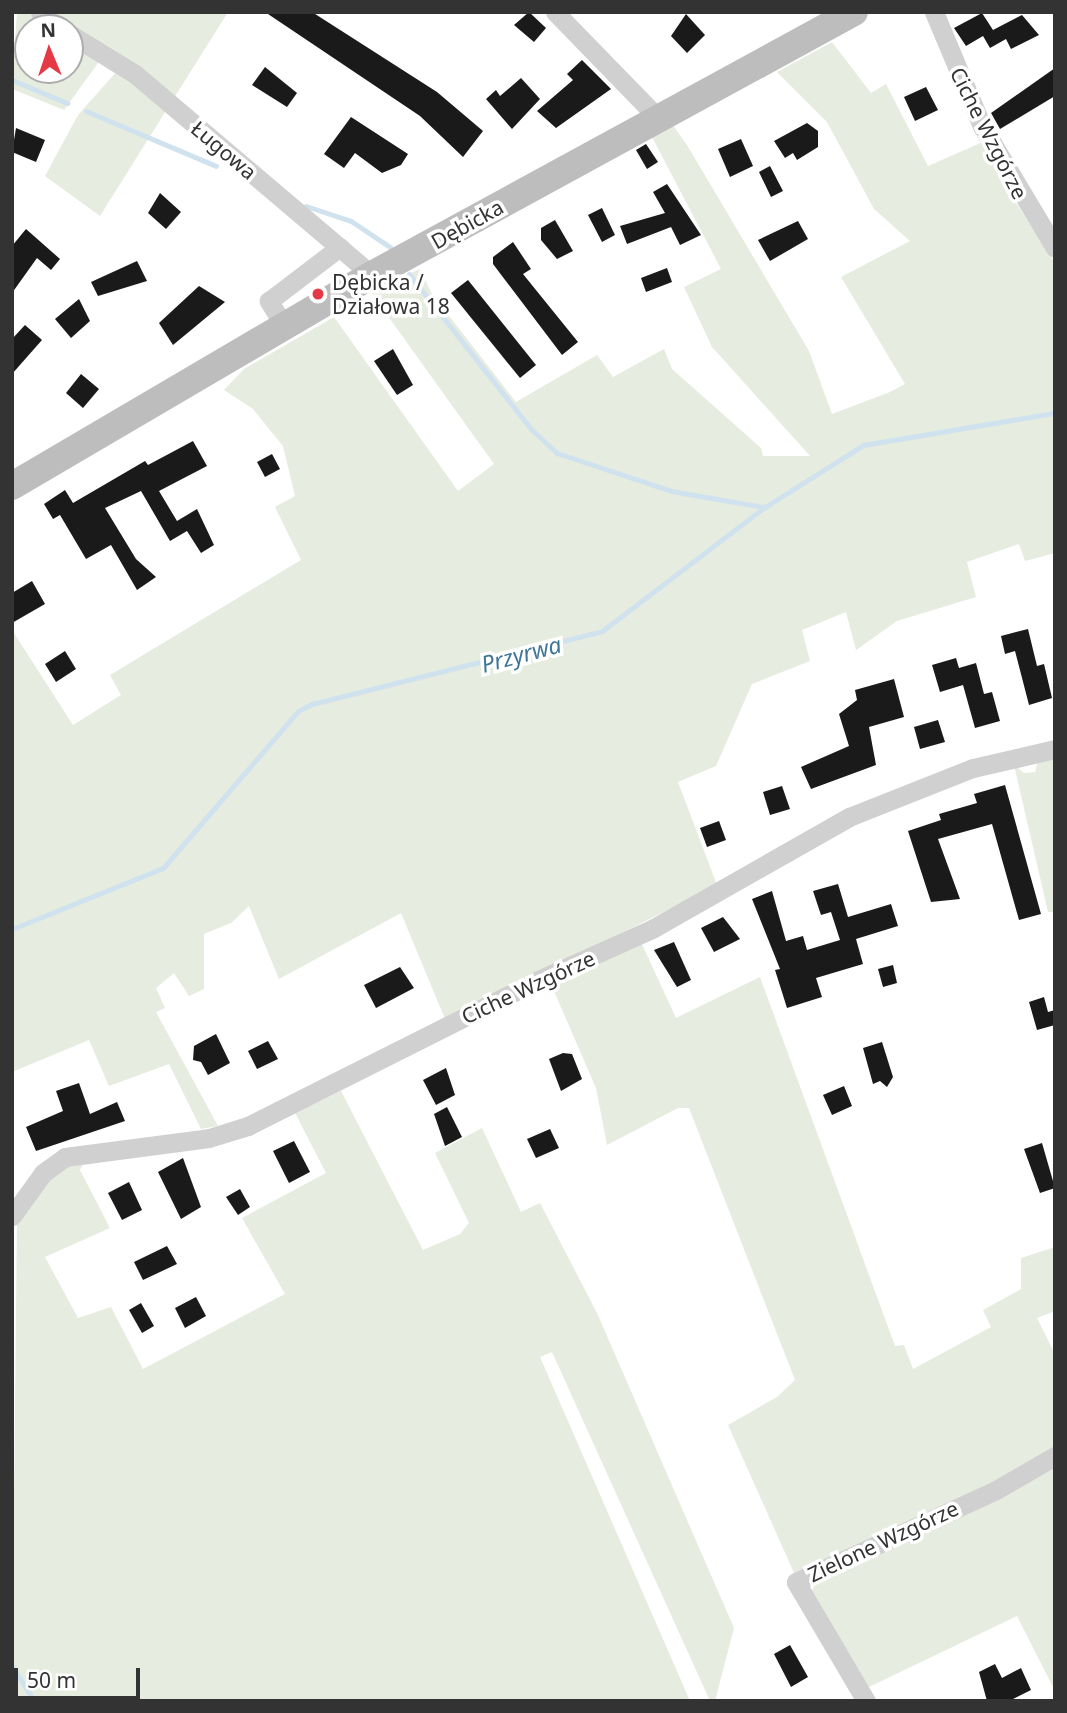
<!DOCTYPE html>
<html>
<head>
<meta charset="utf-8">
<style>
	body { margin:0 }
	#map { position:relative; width:1067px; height:1713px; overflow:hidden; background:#fff; font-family:"Noto Sans",sans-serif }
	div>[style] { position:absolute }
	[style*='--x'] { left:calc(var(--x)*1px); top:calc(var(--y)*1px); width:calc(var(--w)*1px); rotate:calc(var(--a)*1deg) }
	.green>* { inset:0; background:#e6ecdf }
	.stream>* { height:5px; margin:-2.5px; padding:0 2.5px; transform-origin:2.5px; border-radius:2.5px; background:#cfe2ee }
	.building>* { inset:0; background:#1a1a1a }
	.street>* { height:19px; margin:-9.5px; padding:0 9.5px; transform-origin:9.5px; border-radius:9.5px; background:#d0d0d0 }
	.secondary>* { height:28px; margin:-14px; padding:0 14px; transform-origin:14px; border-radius:14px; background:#bdbdbd }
	.dots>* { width:19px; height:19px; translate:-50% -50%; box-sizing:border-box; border:4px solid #fff; border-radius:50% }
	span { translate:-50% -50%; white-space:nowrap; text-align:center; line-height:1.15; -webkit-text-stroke:7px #fff; paint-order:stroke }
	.street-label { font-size:21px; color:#333 }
	.poi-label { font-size:21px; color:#333 }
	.left { translate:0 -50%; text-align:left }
	.water-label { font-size:23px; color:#3f7597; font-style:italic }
	.frame { position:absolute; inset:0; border:14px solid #333; pointer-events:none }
	.north { position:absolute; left:14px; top:14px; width:70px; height:70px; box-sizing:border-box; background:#fff; border:2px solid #adadad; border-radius:50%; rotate:358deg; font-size:19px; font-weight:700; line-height:28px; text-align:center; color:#333 }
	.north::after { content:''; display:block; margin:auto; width:24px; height:32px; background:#e63946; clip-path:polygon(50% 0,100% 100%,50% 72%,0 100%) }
	.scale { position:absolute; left:14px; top:1668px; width:126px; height:32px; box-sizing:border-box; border:4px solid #333; border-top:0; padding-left:9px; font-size:21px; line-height:24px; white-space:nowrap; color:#333; -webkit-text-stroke:5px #fff; paint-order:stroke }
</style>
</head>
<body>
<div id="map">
	<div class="green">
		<i style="clip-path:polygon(17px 12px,30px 12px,48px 28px,28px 28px,28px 70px,70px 70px,70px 42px,101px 59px,64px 110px,12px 89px)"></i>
		<i style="clip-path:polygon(51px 12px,228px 12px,174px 98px)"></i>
		<i style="clip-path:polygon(832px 42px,871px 93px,886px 84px,928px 166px,985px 141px,1009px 192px,1055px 263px,1055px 553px,1025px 561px,1019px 544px,967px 562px,976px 597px,897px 621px,856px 650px,846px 612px,802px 630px,810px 661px,752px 684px,716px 766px,678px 782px,717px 885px,614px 937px,445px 1019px,401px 913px,279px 979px,249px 906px,231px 923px,204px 934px,204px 989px,189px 996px,174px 973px,156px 988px,165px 1008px,156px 1012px,218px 1126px,201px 1129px,169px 1064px,109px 1086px,89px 1040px,12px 1072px,12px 630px,73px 725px,121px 695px,110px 675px,301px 560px,275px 507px,295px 496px,283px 446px,253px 409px,224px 390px,244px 369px,334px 317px,458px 491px,494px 464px,370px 291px,420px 269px,432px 294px,516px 402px,597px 355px,613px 377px,664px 349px,672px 369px,761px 448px,763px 456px,810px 456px,712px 347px,684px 287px,721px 269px,652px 137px,672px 124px,687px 145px,809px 351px,832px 414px,890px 392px,905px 384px,841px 277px,910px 241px,874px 209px,827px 122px,777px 72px)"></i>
		<i style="clip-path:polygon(118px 70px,167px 109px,100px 216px,45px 176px,78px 115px)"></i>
		<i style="clip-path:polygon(1055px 758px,1055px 912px,1048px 912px,1014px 765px,1024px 773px,1035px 772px,1038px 761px)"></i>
		<i style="clip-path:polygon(641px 942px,676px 1018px,760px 977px,895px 1346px,904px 1345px,913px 1369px,991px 1327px,983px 1310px,1021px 1289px,1021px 1258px,1055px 1247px,1055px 1311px,1037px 1318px,1055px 1354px,1055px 1447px,974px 1493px,795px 1575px,728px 1425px,777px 1397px,795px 1380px,689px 1108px,678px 1108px,607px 1145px,596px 1088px,550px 982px)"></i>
		<i style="clip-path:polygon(341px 1091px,423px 1250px,460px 1234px,469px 1223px,435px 1153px,482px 1128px,521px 1212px,540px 1203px,597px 1313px,734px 1628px,715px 1701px,710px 1701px,552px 1352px,540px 1357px,690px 1701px,12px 1701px,17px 1219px,64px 1161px,84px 1162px,80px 1170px,110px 1228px,45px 1257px,78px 1318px,111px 1307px,143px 1369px,285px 1294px,242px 1218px,326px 1173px,295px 1113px)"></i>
		<i style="clip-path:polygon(1055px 1464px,1055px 1691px,1017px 1616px,869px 1687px,864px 1682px,811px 1593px,817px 1580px)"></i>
	</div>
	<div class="stream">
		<i style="--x:12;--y:80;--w:60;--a:22.7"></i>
		<i style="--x:86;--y:111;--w:141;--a:22.9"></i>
		<i style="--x:306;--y:206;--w:47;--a:18.4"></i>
		<i style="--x:351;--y:221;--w:47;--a:33.7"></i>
		<i style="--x:409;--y:274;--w:196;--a:51.8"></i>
		<i style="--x:530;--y:428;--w:37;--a:43"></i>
		<i style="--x:557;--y:453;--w:120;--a:18.4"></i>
		<i style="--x:671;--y:491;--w:94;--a:9.8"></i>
		<i style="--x:12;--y:929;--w:163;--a:-22"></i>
		<i style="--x:163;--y:868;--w:207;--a:-49.3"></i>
		<i style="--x:298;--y:711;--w:16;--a:-27"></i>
		<i style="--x:312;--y:704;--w:299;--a:-14.1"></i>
		<i style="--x:602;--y:631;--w:205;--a:-37.3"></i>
		<i style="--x:765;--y:507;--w:116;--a:-32.3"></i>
		<i style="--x:863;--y:445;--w:195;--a:-9.5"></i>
		<i style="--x:12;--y:1666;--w:41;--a:57.8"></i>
	</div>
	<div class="building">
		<i style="clip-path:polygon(265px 12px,312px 12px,437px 92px,483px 131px,463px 157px,420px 116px)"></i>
		<i style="clip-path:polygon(529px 12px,546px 28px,534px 42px,514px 25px)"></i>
		<i style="clip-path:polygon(982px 13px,993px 30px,1022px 15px,1039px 35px,1011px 49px,1006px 39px,990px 48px,983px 36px,966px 46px,954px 28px)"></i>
		<i style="clip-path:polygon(686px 14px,705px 35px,687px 53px,671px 36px)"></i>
		<i style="clip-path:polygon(582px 60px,611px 89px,556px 128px,537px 111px,573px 80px,567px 74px)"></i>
		<i style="clip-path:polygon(265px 67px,297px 93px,287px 107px,252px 85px)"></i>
		<i style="clip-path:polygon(1055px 68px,1055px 96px,1000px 129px,991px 113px)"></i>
		<i style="clip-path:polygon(521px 78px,540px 99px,512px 129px,486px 99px,496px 90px,500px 96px)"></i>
		<i style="clip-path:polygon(926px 87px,938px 110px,915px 121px,904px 97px)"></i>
		<i style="clip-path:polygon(351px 117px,408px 154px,401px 165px,382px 173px,355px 153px,344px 168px,324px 154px)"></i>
		<i style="clip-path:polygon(807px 123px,818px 131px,818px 147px,797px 160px,793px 153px,785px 158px,774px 141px)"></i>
		<i style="clip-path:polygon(16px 128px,45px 140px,36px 162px,12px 152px)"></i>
		<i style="clip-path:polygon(741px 139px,753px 166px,730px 177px,718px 149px)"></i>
		<i style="clip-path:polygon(646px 144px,658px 162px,647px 169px,636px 150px)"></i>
		<i style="clip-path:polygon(770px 166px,783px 191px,771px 197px,759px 172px)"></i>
		<i style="clip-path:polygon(667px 184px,701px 235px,680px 245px,671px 227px,627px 244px,620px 226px,665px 213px,653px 192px)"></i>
		<i style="clip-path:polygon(160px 193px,181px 212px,166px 229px,148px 213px)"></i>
		<i style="clip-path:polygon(602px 208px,615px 235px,602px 242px,588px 215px)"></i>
		<i style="clip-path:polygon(555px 220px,573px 251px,557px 259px,541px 240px,541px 228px)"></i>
		<i style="clip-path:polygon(798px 221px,808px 239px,770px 261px,758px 240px)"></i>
		<i style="clip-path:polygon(26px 229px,60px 259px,51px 270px,37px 258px,12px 293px,12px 246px)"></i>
		<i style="clip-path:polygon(513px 242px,531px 269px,523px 274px,578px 342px,562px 355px,493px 264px,493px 257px)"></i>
		<i style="clip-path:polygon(137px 261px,147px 281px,98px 296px,91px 282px)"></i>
		<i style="clip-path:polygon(667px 268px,672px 282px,646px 292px,641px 278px)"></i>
		<i style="clip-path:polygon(468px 280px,536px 365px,520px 378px,451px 293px)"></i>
		<i style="clip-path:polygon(199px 286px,225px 302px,173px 345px,159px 323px)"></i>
		<i style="clip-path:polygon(79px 299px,90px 321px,71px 338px,55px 319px)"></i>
		<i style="clip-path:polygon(25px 325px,42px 340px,12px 374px,12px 339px)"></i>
		<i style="clip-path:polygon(393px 349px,413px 385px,397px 395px,374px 361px)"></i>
		<i style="clip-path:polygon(81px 374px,99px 389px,83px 408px,66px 393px)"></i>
		<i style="clip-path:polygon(193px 441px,207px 466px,159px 491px,177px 521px,197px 509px,214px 545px,201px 553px,187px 531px,170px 541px,141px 491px,105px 508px,136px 559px,156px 577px,137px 590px,111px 545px,86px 559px,60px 515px,53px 519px,44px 504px,65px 490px,73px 503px,145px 461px,148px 465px)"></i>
		<i style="clip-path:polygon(272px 454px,280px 469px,265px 477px,257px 462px)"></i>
		<i style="clip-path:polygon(32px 581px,45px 604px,12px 623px,12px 593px)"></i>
		<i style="clip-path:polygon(1028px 629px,1037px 666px,1044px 664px,1052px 698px,1029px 705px,1015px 651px,1005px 654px,1001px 636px)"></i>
		<i style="clip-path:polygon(65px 651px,76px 669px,56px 682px,45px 664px)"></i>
		<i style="clip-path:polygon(956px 658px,959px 668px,976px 663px,984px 694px,992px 692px,1000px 721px,975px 728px,963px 685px,940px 692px,932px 665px)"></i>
		<i style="clip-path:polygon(894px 679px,904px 717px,869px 727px,876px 765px,811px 789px,801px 767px,849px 746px,839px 714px,857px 700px,855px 690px)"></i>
		<i style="clip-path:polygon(938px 720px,945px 742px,920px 749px,914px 727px)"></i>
		<i style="clip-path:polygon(1005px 785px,1041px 914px,1019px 920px,992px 824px,938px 839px,960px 899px,931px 902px,908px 831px,941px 820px,939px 814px,977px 803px,974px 794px)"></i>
		<i style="clip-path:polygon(782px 786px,790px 809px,770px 815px,763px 792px)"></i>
		<i style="clip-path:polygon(719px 821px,726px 840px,707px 847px,700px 828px)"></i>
		<i style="clip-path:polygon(838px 884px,848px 917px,891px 904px,898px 926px,856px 939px,863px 964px,816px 978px,822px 997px,787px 1008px,775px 970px,780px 969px,752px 899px,772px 891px,786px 941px,803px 936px,807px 950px,840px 940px,831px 912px,821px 915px,813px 891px)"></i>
		<i style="clip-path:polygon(723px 917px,740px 939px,714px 952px,701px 928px)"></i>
		<i style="clip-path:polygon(674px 942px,691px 980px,677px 987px,654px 950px)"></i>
		<i style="clip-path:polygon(893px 965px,897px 983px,883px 987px,878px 969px)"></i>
		<i style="clip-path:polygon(400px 967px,414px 988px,376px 1008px,364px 985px)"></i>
		<i style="clip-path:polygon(1044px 997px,1048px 1012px,1055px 1010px,1055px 1025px,1037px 1030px,1029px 1002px)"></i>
		<i style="clip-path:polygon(216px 1034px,230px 1063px,208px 1075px,201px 1062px,193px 1060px,194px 1046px)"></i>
		<i style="clip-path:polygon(268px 1041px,278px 1059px,257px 1069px,248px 1051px)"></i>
		<i style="clip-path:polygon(882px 1042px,893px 1077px,887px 1087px,880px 1081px,873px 1084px,863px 1048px)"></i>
		<i style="clip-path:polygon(563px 1053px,572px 1054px,582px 1079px,561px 1091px,549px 1059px)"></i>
		<i style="clip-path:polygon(446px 1068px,455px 1095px,436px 1105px,423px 1080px)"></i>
		<i style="clip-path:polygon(79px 1083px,90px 1114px,117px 1102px,125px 1121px,36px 1151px,26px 1127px,63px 1111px,56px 1091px)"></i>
		<i style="clip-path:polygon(844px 1086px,852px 1106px,832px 1115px,823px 1095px)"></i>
		<i style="clip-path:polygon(447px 1107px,462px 1137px,445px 1146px,434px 1114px)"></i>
		<i style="clip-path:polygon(550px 1129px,559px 1148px,536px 1158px,527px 1139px)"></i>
		<i style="clip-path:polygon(294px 1141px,310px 1172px,289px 1183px,273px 1151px)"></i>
		<i style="clip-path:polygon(1042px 1143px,1055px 1188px,1040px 1193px,1024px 1149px)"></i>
		<i style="clip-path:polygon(183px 1158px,201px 1207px,181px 1219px,158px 1172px)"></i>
		<i style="clip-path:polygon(129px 1182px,142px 1210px,122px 1220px,108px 1193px)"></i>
		<i style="clip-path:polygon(240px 1189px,250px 1207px,238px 1215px,226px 1197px)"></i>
		<i style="clip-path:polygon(167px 1246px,177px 1264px,143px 1280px,134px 1262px)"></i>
		<i style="clip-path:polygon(196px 1297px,206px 1316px,185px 1328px,175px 1308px)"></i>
		<i style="clip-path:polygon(141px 1303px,154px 1326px,142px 1333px,129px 1310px)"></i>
		<i style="clip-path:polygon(790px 1645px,808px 1677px,791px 1687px,774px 1654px)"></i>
		<i style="clip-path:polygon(995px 1664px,1002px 1678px,1021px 1668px,1031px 1690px,1009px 1701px,987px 1701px,979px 1672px)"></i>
	</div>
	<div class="street">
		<i style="--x:40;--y:12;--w:26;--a:39"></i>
		<i style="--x:555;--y:12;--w:149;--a:45.8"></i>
		<i style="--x:934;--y:12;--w:124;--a:67.2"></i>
		<i style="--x:982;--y:126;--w:142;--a:59.1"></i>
		<i style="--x:70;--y:34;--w:76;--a:31.6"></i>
		<i style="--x:135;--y:74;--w:311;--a:40.3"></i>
		<i style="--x:285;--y:327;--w:31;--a:-122"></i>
		<i style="--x:269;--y:301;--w:89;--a:-37.3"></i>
		<i style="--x:12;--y:1216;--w:53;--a:-54.2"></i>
		<i style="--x:43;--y:1173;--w:27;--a:-36"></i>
		<i style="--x:65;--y:1157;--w:145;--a:-7.5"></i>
		<i style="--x:209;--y:1138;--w:41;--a:-17.1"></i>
		<i style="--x:248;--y:1126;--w:320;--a:-26.7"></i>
		<i style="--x:534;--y:982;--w:129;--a:-24.2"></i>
		<i style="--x:652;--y:929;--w:227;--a:-29.6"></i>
		<i style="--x:849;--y:817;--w:133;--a:-21.6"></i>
		<i style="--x:973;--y:768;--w:84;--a:-13"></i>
		<i style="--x:866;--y:1701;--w:138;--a:-120.5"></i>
		<i style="--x:796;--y:1582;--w:220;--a:-24.7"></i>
		<i style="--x:996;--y:1490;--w:68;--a:-30"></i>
	</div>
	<div class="secondary">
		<i style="--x:12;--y:486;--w:417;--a:-30.4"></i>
		<i style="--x:372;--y:275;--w:549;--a:-28.62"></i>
	</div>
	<div class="dots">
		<i style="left:318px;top:294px;background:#e63946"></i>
	</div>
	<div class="street-label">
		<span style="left:989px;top:133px;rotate:63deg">Ciche Wzgórze</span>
		<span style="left:224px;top:150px;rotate:40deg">Ługowa</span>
		<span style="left:467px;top:224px;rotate:-29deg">Dębicka</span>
		<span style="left:528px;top:987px;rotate:-25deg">Ciche Wzgórze</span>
		<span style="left:883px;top:1541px;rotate:-25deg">Zielone Wzgórze</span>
	</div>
	<div class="poi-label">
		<span class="left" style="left:332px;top:294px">Dębicka /<br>Działowa 18</span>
	</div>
	<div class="water-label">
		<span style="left:521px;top:654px;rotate:-15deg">Przyrwa</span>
	</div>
	<div class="frame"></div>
	<div class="north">N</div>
	<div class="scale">50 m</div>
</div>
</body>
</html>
